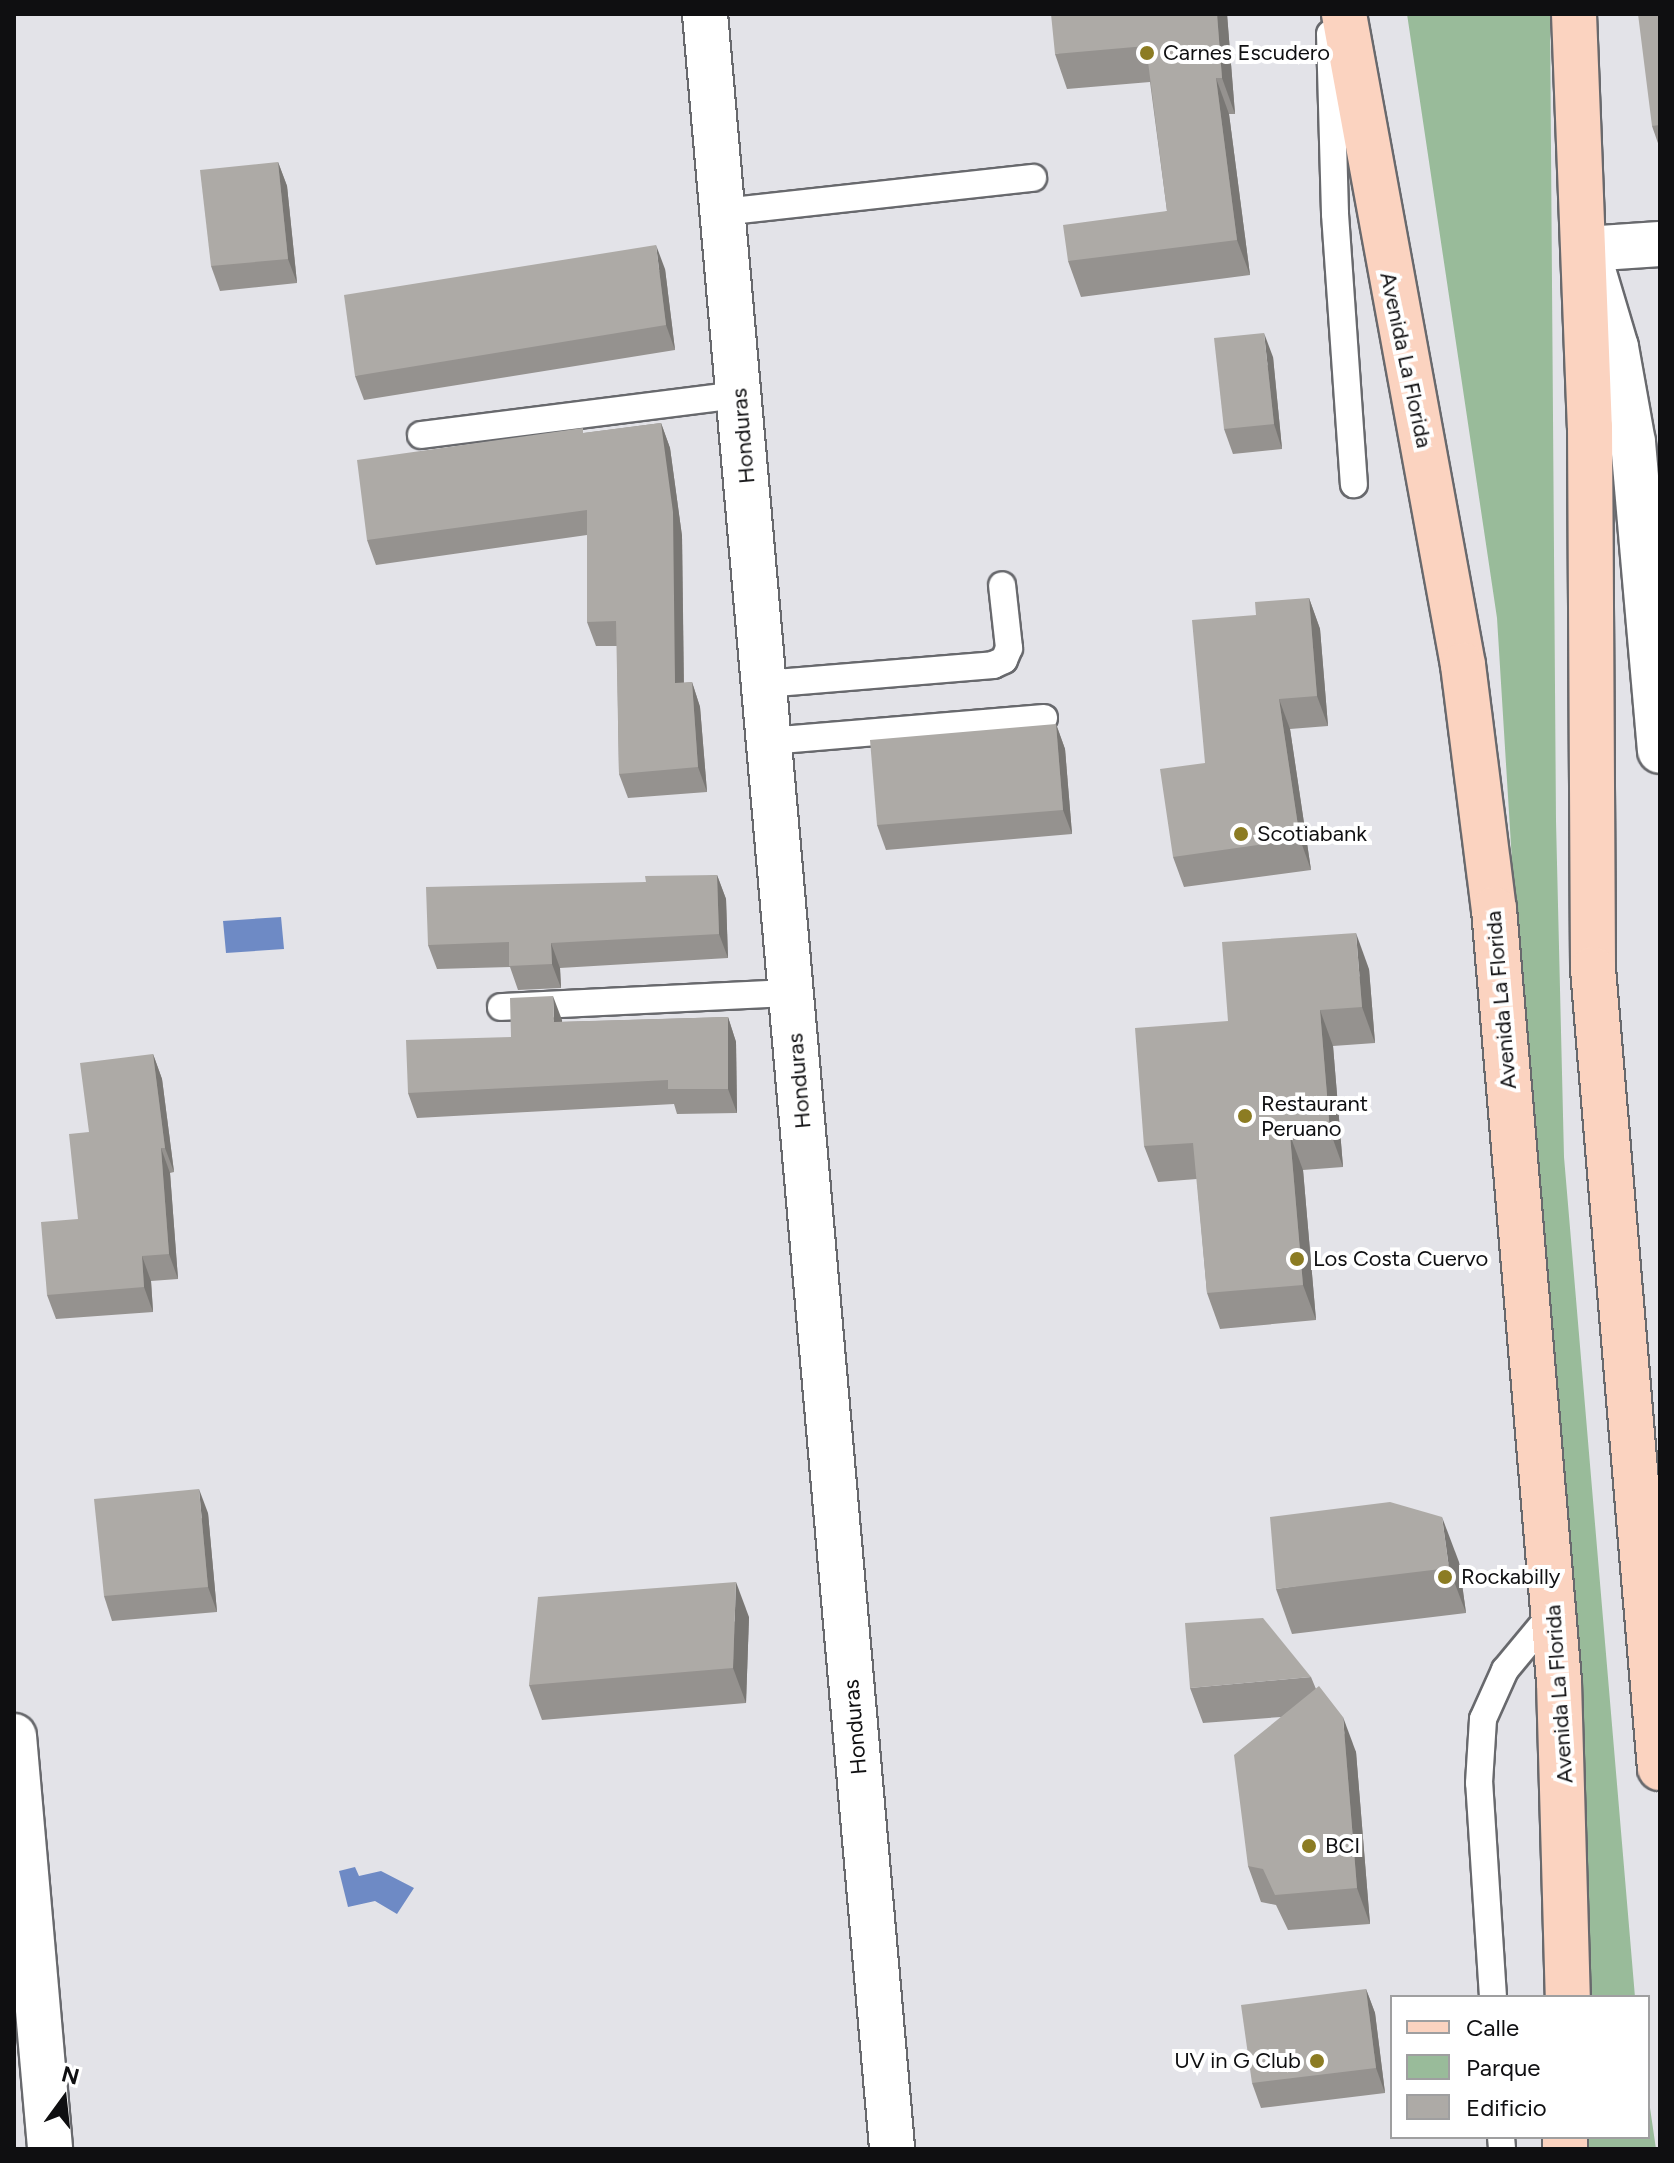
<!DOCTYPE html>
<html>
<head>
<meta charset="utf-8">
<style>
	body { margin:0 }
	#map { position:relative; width:1674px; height:2163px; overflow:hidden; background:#e3e3e8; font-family:Figtree,sans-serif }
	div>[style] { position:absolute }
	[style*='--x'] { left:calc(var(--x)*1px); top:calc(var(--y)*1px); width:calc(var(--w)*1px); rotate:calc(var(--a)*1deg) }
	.green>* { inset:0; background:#99bb9a }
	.water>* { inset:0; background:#6e8ac5 }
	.roads { filter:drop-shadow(2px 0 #68696d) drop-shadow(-2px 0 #68696d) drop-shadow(0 2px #68696d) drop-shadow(0 -2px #68696d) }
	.lane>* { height:26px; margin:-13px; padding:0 13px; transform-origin:13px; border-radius:13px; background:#fff }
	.street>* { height:44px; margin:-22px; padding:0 22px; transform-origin:22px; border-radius:22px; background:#fff }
	.secondary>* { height:44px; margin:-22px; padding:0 22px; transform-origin:22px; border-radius:22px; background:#fff }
	.primary>* { height:44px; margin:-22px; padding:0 22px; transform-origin:22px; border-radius:22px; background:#fbd3c0 }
	.wall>* { inset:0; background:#95928f }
	.shaded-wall>* { inset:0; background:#797774 }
	.building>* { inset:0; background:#adaaa6 }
	.dots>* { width:22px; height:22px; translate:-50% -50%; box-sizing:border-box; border:4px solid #fff; border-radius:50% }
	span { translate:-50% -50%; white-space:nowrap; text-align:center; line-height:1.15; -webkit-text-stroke:8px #fff; paint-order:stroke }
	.poi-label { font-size:22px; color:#0f0f11 }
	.left { translate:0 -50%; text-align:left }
	.right { translate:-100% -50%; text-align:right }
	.street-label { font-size:22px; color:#0f0f11 }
	.frame { position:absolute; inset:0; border:16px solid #0f0f11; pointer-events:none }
	.legend { position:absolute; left:1390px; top:1995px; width:260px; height:144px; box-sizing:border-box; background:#fff; border:2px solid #9f9fa0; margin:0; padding:10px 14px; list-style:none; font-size:24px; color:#0f0f11 }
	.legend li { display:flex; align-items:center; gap:16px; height:40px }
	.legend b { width:40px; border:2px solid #9f9fa0 }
	.north { position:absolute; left:24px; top:2059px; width:80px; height:80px; -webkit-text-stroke:6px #fff; paint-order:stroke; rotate:15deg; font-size:22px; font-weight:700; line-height:32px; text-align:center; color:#0f0f11 }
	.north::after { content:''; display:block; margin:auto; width:28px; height:36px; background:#0f0f11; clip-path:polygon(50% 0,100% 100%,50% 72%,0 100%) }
</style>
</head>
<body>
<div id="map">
	<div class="green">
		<i style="clip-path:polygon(1407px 14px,1550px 14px,1556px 821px,1564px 1157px,1635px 1997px,1582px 1997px,1497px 618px)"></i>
		<i style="clip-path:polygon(1648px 2094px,1656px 2149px,1588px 2149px,1587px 2137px,1648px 2137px)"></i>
	</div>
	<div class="water">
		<i style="clip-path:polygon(281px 917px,284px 949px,226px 953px,223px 921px)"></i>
		<i style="clip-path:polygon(355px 1867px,359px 1876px,381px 1871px,414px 1888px,397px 1914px,375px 1901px,348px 1907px,339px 1871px)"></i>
	</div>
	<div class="roads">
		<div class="lane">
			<i style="--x:1330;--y:34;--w:180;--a:88.4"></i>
			<i style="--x:1335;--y:214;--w:271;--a:86"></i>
			<i style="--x:723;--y:212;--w:312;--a:-6.3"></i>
			<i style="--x:421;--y:435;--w:321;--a:-7.2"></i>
			<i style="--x:764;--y:684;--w:230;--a:-4.7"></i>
			<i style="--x:993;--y:665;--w:12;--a:-24"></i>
			<i style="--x:1004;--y:660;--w:13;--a:-67"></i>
			<i style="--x:1009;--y:648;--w:63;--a:-96.3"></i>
			<i style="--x:769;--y:741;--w:276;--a:-4.8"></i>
			<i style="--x:501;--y:1007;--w:290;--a:-2.8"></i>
			<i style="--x:1493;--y:1997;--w:214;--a:-93.7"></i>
			<i style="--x:1479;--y:1783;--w:64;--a:-86.4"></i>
			<i style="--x:1483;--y:1719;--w:54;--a:-65.8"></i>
			<i style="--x:1505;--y:1670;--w:77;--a:-50.3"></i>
			<i style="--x:1501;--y:2137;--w:12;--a:85"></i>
		</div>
		<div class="street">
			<i style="--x:705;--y:14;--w:2143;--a:84.99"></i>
			<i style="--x:1586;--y:249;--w:74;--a:-3.9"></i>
			<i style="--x:14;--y:1736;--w:415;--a:85"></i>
		</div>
		<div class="secondary">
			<i style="--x:1590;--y:260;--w:91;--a:73.4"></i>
			<i style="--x:1616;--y:347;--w:97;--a:79.9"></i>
			<i style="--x:1633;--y:442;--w:310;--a:85"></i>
		</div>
		<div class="primary">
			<i style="--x:1344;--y:14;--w:662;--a:79.64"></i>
			<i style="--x:1463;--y:665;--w:246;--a:82.8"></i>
			<i style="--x:1494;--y:909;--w:776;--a:85.19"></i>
			<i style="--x:1559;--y:1682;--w:315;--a:88.4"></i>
			<i style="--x:1574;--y:14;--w:413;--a:87.8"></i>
			<i style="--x:1590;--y:427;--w:542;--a:89.68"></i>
			<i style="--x:1593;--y:969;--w:802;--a:85.21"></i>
			<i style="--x:1565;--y:2149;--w:12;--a:-90"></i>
		</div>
	</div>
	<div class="wall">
		<i style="clip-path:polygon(1227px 14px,1235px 114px,1229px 114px,1250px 275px,1081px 297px,1068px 261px,1167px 211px,1150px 82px,1067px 89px,1055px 54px)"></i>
		<i style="clip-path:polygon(1660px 14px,1660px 149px,1652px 126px)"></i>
		<i style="clip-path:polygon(278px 162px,287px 186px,297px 283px,220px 291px,211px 266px)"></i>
		<i style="clip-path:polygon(665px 269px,675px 350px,364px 400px,355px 376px)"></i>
		<i style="clip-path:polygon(1273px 357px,1282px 449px,1233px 454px,1224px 429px)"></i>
		<i style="clip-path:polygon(661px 423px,670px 448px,682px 536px,684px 683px,692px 682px,700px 707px,707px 792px,628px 798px,619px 774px,617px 646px,596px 646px,587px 622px,587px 535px,376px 565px,367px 540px,584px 433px)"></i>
		<i style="clip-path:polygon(1309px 598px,1320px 629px,1328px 726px,1290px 729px,1311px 870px,1184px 887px,1173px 857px,1256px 615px)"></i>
		<i style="clip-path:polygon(1056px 724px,1065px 749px,1072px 834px,886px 850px,877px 825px)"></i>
		<i style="clip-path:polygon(717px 875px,726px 899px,728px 958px,560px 968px,561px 988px,518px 990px,510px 967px,437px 969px,428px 945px,646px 882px)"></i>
		<i style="clip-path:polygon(1369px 969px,1375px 1043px,1333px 1046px,1343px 1167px,1303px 1170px,1316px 1320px,1220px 1329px,1207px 1293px,1197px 1179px,1158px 1182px,1144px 1146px)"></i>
		<i style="clip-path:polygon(728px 1017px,736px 1042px,737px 1113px,677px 1114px,674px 1104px,417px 1118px,408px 1093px,511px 1037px,562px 1020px,562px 1022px)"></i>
		<i style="clip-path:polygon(153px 1054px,162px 1079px,174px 1172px,170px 1173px,178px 1279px,151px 1281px,153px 1312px,56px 1319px,47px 1295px,78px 1219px,89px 1132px)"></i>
		<i style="clip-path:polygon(208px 1513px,217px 1612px,112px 1621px,104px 1596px)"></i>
		<i style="clip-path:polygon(1459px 1562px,1466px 1613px,1292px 1634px,1276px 1589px)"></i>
		<i style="clip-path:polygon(749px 1617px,746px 1703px,542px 1720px,529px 1685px)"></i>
		<i style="clip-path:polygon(1311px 1677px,1316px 1689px,1356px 1752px,1370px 1924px,1288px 1930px,1276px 1905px,1261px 1902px,1248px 1866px,1281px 1717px,1203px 1723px,1190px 1688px)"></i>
		<i style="clip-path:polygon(1366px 1989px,1375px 2013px,1385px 2093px,1261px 2108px,1252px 2083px)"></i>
	</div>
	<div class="shaded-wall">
		<i style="clip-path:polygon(1217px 14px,1227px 14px,1235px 114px,1222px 78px)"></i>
		<i style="clip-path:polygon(1216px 78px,1229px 114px,1250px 275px,1237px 240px)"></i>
		<i style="clip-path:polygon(278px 162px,287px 186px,297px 283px,288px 259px)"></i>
		<i style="clip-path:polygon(656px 245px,665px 269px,675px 350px,666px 325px)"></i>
		<i style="clip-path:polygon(1264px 333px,1273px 357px,1282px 449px,1274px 424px)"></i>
		<i style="clip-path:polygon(661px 423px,670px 448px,682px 536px,684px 708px,675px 683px)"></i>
		<i style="clip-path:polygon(1309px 598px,1320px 629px,1328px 726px,1317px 696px)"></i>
		<i style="clip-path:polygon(692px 682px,700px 707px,707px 792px,698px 767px)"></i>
		<i style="clip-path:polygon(1279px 699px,1290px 729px,1311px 870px,1300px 839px)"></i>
		<i style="clip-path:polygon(1056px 724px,1065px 749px,1072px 834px,1063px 810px)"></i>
		<i style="clip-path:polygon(717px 875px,726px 899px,728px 958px,719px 934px)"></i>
		<i style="clip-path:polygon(1356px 933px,1369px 969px,1375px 1043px,1362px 1007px)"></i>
		<i style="clip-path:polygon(551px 943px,560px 968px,561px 988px,552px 964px)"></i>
		<i style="clip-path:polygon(553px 996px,562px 1020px,563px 1046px,554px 1022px)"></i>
		<i style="clip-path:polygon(1320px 1010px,1333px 1046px,1343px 1167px,1330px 1131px)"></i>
		<i style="clip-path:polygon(728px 1017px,736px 1042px,737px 1113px,728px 1089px)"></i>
		<i style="clip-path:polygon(153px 1054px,162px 1079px,174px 1172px,165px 1148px)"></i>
		<i style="clip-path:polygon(1290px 1135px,1303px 1170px,1316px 1320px,1303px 1285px)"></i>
		<i style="clip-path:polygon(161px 1148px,170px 1173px,178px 1279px,169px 1254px)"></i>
		<i style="clip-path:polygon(142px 1256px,151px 1281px,153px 1312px,144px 1287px)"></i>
		<i style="clip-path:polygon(199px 1489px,208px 1513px,217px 1612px,208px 1587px)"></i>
		<i style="clip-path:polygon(1442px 1517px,1459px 1562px,1466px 1613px,1449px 1568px)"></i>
		<i style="clip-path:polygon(736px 1582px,749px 1617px,746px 1703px,733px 1668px)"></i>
		<i style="clip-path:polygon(1343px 1717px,1356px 1752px,1370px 1924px,1357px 1888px)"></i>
		<i style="clip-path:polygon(1366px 1989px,1375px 2013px,1385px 2093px,1376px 2068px)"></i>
	</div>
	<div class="building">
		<i style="clip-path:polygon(1051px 14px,1217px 14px,1222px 78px,1216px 78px,1237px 240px,1068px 261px,1063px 225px,1167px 211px,1146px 46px,1055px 54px)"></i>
		<i style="clip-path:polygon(1638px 14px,1660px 14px,1660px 125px,1652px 126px)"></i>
		<i style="clip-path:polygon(278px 162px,288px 259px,211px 266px,200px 170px)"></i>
		<i style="clip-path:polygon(656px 245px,666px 325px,355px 376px,344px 295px)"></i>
		<i style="clip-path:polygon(1264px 333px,1274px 424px,1224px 429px,1214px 338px)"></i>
		<i style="clip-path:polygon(661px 423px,673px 512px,675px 683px,692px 682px,698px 767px,619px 774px,616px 621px,587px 622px,587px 510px,367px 540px,357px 460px,583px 428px,583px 433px)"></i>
		<i style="clip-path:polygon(1309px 598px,1317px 696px,1279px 699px,1300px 839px,1173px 857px,1160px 769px,1205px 763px,1192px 620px,1256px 615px,1255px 602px)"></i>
		<i style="clip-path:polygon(1056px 724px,1063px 810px,877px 825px,870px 740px)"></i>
		<i style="clip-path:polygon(717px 875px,719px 934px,551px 943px,552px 964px,509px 966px,509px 942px,428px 945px,426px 887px,646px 882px,645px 876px)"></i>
		<i style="clip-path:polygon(1356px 933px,1362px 1007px,1320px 1010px,1330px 1131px,1290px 1135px,1303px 1285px,1207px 1293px,1193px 1143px,1144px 1146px,1135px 1028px,1228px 1021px,1222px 942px)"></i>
		<i style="clip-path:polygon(553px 996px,554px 1022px,728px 1017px,728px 1089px,668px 1089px,668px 1080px,408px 1093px,406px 1040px,511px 1037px,510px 998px)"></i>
		<i style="clip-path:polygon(153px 1054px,165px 1148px,161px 1148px,169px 1254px,142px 1256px,144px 1287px,47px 1295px,41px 1222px,78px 1219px,69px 1134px,89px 1132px,80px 1063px)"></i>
		<i style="clip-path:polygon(199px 1489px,208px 1587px,104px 1596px,94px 1499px)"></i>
		<i style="clip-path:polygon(1390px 1502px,1442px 1517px,1449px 1568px,1276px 1589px,1270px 1517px)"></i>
		<i style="clip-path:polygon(736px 1582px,733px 1668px,529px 1685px,538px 1597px)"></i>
		<i style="clip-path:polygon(1263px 1618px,1311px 1677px,1190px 1688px,1185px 1623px)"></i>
		<i style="clip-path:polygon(1319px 1686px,1343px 1717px,1357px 1888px,1275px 1895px,1263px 1869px,1248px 1866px,1234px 1755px)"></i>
		<i style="clip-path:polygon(1366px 1989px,1376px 2068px,1252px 2083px,1241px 2005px)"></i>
	</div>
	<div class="dots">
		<i style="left:1147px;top:53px;background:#8c7c23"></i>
		<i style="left:1241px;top:834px;background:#8c7c23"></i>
		<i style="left:1245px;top:1116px;background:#8c7c23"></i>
		<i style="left:1297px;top:1259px;background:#8c7c23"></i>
		<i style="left:1445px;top:1577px;background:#8c7c23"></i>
		<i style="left:1309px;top:1846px;background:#8c7c23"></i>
		<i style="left:1317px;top:2061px;background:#8c7c23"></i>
	</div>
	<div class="poi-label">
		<span class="left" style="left:1163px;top:53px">Carnes Escudero</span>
		<span class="left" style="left:1257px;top:834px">Scotiabank</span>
		<span class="left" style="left:1261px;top:1116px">Restaurant<br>Peruano</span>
		<span class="left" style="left:1313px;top:1259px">Los Costa Cuervo</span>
		<span class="left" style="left:1461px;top:1577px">Rockabilly</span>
		<span class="left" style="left:1325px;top:1846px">BCI</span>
		<span class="right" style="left:1301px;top:2061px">UV in G Club</span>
	</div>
	<div class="street-label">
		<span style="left:1406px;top:360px;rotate:78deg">Avenida La Florida</span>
		<span style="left:743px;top:436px;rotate:-95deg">Honduras</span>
		<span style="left:1501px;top:1000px;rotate:-95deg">Avenida La Florida</span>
		<span style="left:799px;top:1081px;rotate:-95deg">Honduras</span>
		<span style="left:1559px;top:1694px;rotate:-94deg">Avenida La Florida</span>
		<span style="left:855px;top:1727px;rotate:-95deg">Honduras</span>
	</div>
	<div class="frame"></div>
	<ul class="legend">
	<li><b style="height:10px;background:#fbd3c0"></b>Calle</li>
	<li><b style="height:22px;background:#99bb9a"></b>Parque</li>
	<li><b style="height:22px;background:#adaaa6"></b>Edificio</li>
	</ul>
	<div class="north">N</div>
</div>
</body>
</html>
